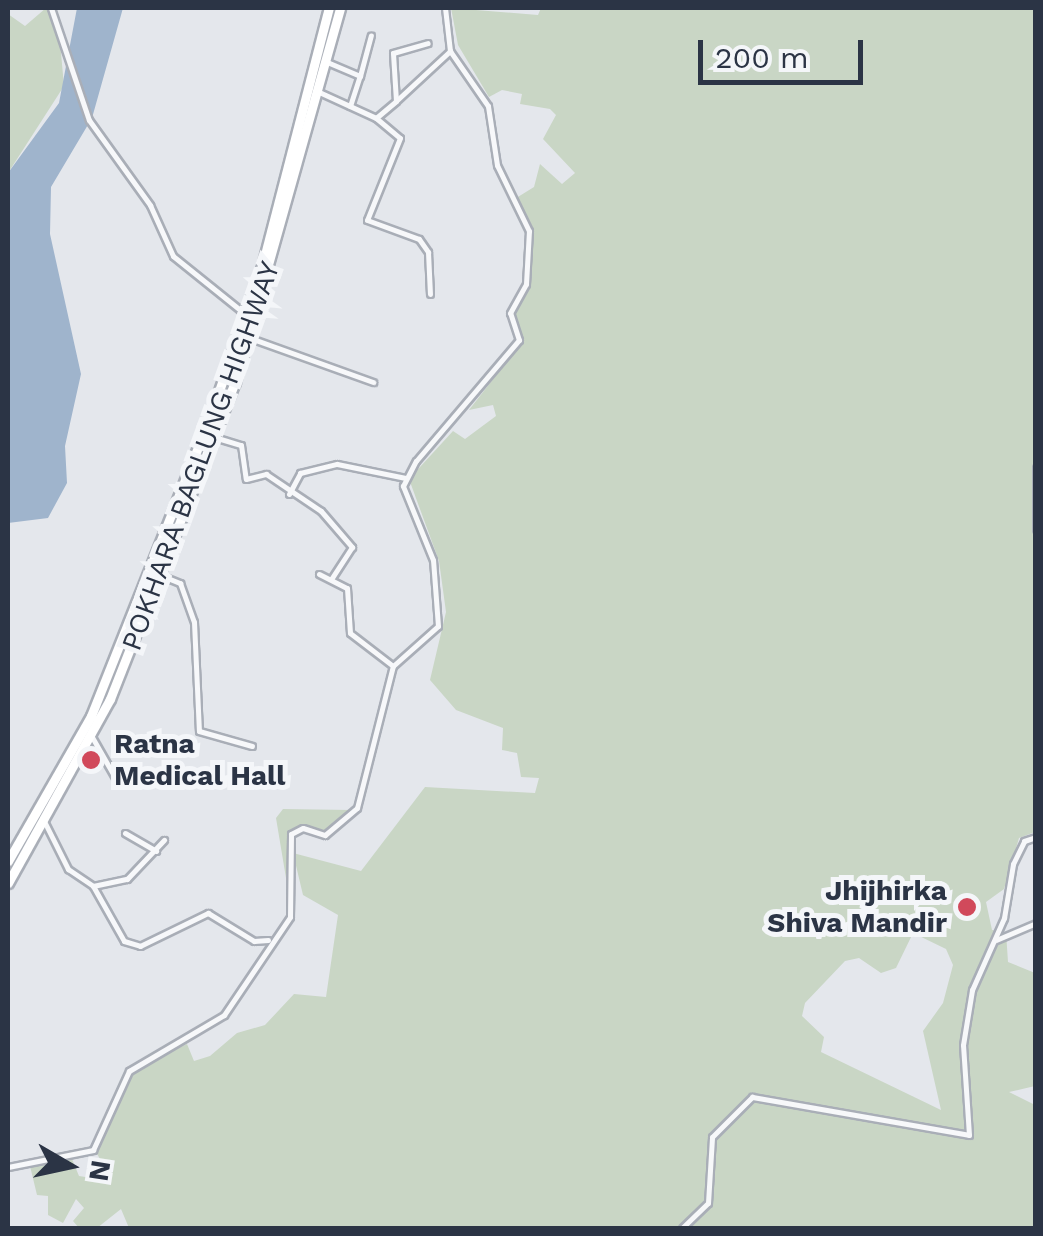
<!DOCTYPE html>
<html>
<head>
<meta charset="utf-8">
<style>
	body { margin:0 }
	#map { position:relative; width:1043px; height:1236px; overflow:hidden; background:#e4e7ec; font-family:"Work Sans",sans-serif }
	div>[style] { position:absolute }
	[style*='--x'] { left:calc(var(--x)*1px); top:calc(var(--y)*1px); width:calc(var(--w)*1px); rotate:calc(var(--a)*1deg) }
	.green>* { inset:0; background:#c9d6c5 }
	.water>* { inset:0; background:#9fb4cc }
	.roads { filter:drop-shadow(2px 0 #a9aeb7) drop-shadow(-2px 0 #a9aeb7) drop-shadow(0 2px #a9aeb7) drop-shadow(0 -2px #a9aeb7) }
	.minor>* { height:5px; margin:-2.5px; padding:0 2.5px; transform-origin:2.5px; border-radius:2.5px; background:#f7f8fa }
	.trunk>* { height:9px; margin:-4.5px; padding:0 4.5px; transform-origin:4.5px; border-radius:4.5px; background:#fff }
	.dots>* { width:28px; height:28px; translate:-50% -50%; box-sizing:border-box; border:5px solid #f4f6f9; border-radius:50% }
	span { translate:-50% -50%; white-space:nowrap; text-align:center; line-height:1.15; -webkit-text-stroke:10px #f4f6f9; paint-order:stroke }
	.street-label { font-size:28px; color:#2b3445 }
	.poi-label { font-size:28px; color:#2b3445; font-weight:700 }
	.left { translate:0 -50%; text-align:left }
	.right { translate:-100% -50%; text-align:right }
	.frame { position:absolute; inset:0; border:10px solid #2b3445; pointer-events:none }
	.north { position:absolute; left:20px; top:1116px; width:100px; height:100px; -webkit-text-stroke:8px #f4f6f9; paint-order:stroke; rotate:99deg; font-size:28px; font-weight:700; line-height:40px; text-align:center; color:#2b3445 }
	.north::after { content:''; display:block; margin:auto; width:35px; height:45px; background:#2b3445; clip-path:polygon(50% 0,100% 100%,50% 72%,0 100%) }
	.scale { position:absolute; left:698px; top:40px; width:165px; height:45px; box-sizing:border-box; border:5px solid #2b3445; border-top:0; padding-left:12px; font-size:30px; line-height:35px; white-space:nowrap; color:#2b3445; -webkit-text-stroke:8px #f4f6f9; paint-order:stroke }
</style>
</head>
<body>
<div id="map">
	<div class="green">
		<i style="clip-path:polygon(46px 8px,59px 31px,64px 86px,8px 173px,8px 14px,25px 26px)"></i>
		<i style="clip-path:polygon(evenodd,451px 8px,538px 15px,541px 8px,1035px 8px,1035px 832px,1019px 838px,1004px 889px,986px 902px,992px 930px,1006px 932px,1008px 962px,1035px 973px,1035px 1086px,1009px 1092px,1035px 1105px,1035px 1228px,129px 1228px,121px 1209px,97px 1228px,79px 1228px,73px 1221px,84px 1208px,76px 1199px,63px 1223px,48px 1215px,48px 1196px,37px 1195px,30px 1166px,72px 1159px,79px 1176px,92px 1178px,104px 1166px,96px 1152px,136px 1069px,187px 1044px,194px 1061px,210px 1056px,237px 1033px,265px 1025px,294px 994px,326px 997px,338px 915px,303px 895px,293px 853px,361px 871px,425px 787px,535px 793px,539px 778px,521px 777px,517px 753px,502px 750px,503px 728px,456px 710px,430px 680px,446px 612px,439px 561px,409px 479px,453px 431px,465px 439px,496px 416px,493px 405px,469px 410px,522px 342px,514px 308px,530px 276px,531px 228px,513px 200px,534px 187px,540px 164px,562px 184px,575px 173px,543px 139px,556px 115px,550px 109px,520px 104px,522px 94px,502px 90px,489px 97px,458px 45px,451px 8px,913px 933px,946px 949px,953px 965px,943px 1003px,923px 1031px,941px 1110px,821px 1052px,824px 1037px,802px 1016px,805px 1003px,845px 961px,859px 958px,881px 973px,896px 968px,913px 933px)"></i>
		<i style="clip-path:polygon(283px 809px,351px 810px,323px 832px,291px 831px,286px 878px,276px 818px)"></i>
	</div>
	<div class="water">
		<i style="clip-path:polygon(77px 8px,123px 8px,92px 118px,51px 187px,50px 234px,81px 374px,65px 446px,67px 483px,48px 518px,8px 523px,8px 173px,59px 103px)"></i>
	</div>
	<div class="roads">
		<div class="minor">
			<i style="--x:51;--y:8;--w:118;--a:71.3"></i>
			<i style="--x:89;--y:120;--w:105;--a:54.3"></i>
			<i style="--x:150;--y:205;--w:56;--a:65.7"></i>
			<i style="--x:173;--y:256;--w:91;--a:38.8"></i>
			<i style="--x:327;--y:62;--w:36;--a:23"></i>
			<i style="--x:360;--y:76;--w:42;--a:-75"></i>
			<i style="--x:319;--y:92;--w:63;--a:24.5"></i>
			<i style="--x:376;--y:118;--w:26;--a:-40"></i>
			<i style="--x:396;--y:101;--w:48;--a:-93.6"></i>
			<i style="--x:393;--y:53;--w:36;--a:-16"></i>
			<i style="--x:396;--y:101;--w:74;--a:-42.8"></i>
			<i style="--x:450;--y:51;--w:43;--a:-96.6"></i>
			<i style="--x:350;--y:106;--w:32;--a:-72"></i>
			<i style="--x:376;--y:118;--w:31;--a:40"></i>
			<i style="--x:400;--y:138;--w:88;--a:111.9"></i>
			<i style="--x:367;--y:220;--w:55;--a:20.1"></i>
			<i style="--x:419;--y:239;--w:16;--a:55"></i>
			<i style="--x:428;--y:252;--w:42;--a:87.3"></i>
			<i style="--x:250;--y:338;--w:131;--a:19.7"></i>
			<i style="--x:214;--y:437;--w:28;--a:17"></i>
			<i style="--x:241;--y:445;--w:34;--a:82"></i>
			<i style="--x:246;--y:479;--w:21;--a:-14"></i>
			<i style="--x:266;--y:474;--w:66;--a:33.9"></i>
			<i style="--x:321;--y:511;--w:48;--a:49.3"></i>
			<i style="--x:352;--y:547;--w:38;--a:123"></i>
			<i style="--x:1036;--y:468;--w:61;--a:90"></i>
			<i style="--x:289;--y:494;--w:24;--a:-62"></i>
			<i style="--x:300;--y:473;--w:38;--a:-14"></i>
			<i style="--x:337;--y:464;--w:70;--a:11.5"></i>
			<i style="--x:319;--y:574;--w:31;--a:27"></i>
			<i style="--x:347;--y:588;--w:45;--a:86.2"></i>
			<i style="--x:350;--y:633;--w:54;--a:37.5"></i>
			<i style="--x:160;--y:575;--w:22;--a:22"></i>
			<i style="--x:180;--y:583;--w:41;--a:70.3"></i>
			<i style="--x:194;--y:622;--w:109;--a:87.4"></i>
			<i style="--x:199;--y:731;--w:55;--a:15.8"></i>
			<i style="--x:92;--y:737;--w:51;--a:60.4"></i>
			<i style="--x:44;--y:821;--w:54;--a:63.4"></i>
			<i style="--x:68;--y:869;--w:30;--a:34"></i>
			<i style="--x:93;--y:886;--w:63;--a:60.6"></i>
			<i style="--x:124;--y:941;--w:17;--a:17"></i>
			<i style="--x:140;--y:946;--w:76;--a:-25.9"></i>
			<i style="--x:208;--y:913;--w:54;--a:31.3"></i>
			<i style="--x:254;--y:941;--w:14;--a:-4"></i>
			<i style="--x:125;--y:833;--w:36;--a:30"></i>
			<i style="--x:93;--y:886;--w:35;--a:-12"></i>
			<i style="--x:127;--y:879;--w:54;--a:-46.5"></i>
			<i style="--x:996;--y:940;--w:43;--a:-23"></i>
			<i style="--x:8;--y:1167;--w:87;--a:-11.3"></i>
			<i style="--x:93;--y:1150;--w:87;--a:-65.5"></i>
			<i style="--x:129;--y:1071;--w:110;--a:-30.5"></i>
			<i style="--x:224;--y:1015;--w:118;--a:-56"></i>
			<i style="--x:290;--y:917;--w:83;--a:-89.3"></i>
			<i style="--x:291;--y:834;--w:13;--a:-27"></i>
			<i style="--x:303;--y:828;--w:23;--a:18"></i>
			<i style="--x:325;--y:835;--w:42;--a:-40.2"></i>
			<i style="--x:357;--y:808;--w:146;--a:-75.8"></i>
			<i style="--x:393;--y:666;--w:60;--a:-41.6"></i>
			<i style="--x:438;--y:626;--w:66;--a:-94.3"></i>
			<i style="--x:433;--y:560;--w:80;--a:-112.1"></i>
			<i style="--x:403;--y:486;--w:28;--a:-63"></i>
			<i style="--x:416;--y:461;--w:159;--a:-49.6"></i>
			<i style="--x:519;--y:340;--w:28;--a:-108"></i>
			<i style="--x:510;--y:313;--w:33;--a:-61"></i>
			<i style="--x:526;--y:284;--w:53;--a:-86.8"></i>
			<i style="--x:529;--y:231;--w:73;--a:-115.9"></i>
			<i style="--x:497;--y:165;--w:60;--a:-98.7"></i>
			<i style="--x:488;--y:106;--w:67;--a:-124.6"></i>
			<i style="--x:682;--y:1228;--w:36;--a:-44"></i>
			<i style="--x:708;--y:1203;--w:66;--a:-86.5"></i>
			<i style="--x:712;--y:1137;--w:57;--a:-45"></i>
			<i style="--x:752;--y:1097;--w:220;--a:9.9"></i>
			<i style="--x:969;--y:1135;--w:90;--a:-93.8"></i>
			<i style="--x:963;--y:1045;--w:56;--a:-80.7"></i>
			<i style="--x:972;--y:990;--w:79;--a:-66"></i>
			<i style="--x:1004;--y:918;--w:55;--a:-80.5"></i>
			<i style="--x:1013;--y:864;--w:25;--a:-64"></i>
			<i style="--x:1024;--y:841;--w:13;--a:-18"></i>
		</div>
		<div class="trunk">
			<i style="--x:8;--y:861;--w:167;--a:-60.2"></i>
			<i style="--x:91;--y:716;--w:322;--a:-68.3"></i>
			<i style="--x:210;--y:417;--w:156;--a:-70.9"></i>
			<i style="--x:261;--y:270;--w:271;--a:-75.5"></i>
			<i style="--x:8;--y:883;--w:210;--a:-61"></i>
			<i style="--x:110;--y:699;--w:341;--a:-68.5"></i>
			<i style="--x:235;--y:382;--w:388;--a:-74.3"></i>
		</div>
	</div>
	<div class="dots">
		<i style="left:91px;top:760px;background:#d1495b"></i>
		<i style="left:967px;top:907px;background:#d1495b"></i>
	</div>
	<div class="street-label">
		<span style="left:201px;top:456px;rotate:-70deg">POKHARA BAGLUNG HIGHWAY</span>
	</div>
	<div class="poi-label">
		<span class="left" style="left:114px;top:760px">Ratna<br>Medical Hall</span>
		<span class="right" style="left:947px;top:907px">Jhijhirka<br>Shiva Mandir</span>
	</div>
	<div class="frame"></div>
	<div class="north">N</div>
	<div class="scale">200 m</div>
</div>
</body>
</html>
